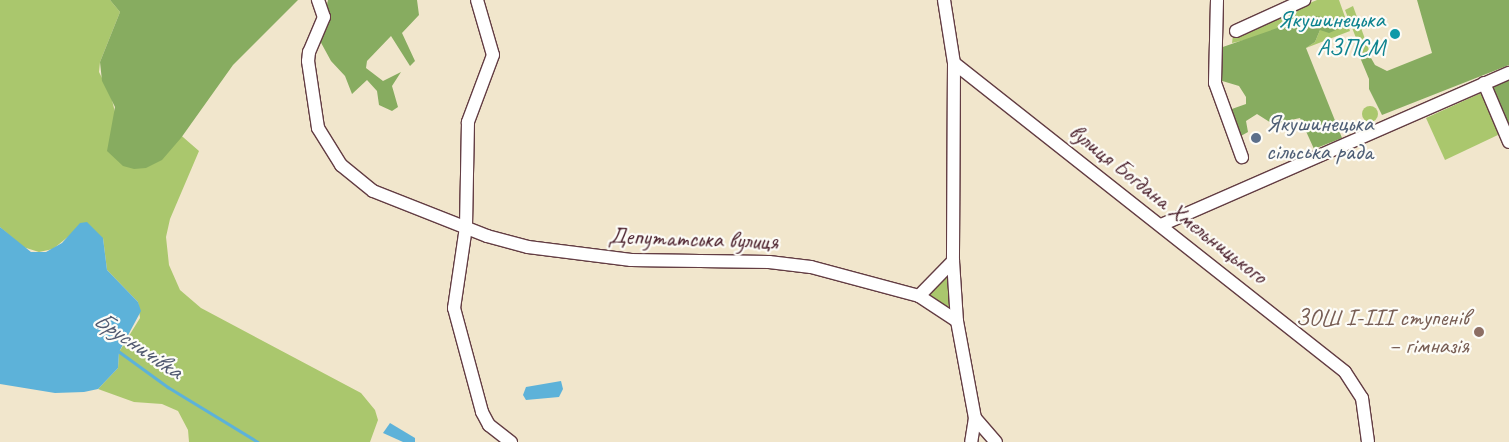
<!DOCTYPE html>
<html>
<head>
<meta charset="utf-8">
<style>
	body { margin:0 }
	#map { position:relative; width:1509px; height:442px; overflow:hidden; background:#f1e6cc; font-family:Caveat,sans-serif }
	div>[style] { position:absolute }
	[style*='--x'] { left:calc(var(--x)*1px); top:calc(var(--y)*1px); width:calc(var(--w)*1px); rotate:calc(var(--a)*1deg) }
	.green>* { inset:0; background:#aac76d }
	.round { border-radius:50% }
	.forest>* { inset:0; background:#87ac60 }
	.water>* { inset:0; background:#5db2d9 }
	.stream>* { height:2.5px; margin:-1.25px; padding:0 1.25px; transform-origin:1.25px; border-radius:1.25px; background:#5db2d9 }
	.roads { filter:drop-shadow(1px 0 #633d43) drop-shadow(-1px 0 #633d43) drop-shadow(0 1px #633d43) drop-shadow(0 -1px #633d43) }
	.minor>* { height:12px; margin:-6px; padding:0 6px; transform-origin:6px; border-radius:6px; background:#fff }
	.dots>* { width:14px; height:14px; translate:-50% -50%; box-sizing:border-box; border:2px solid #fdfcf7; border-radius:50% }
	span { translate:-50% -50%; white-space:nowrap; text-align:center; line-height:1.15; -webkit-text-stroke:4.5px #fdfcf7; paint-order:stroke }
	.culture-label { font-size:24px; color:#0d838f }
	.right { translate:-100% -50%; text-align:right }
	.service-label { font-size:24px; color:#4e5e75 }
	.left { translate:0 -50%; text-align:left }
	.street-label { font-size:24px; color:#4a1f2b }
	.education-label { font-size:24px; color:#785e54 }
	.water-label { font-size:25px; color:#525a71; font-style:italic }
</style>
</head>
<body>
<div id="map">
	<div class="green">
		<i style="clip-path:polygon(0 0,110px 0,120px 12px,100px 62px,99px 72px,111px 96px,116px 116px,176px 131px,199px 151px,170px 219px,166px 237px,169px 265px,180px 290px,201px 308px,361px 393px,375px 410px,378px 420px,370px 442px,189px 442px,188px 430px,178px 411px,162px 404px,134px 402px,98px 389px,118px 368px,119px 352px,140px 318px,138px 302px,107px 270px,103px 238px,69px 236px,53px 249px,39px 252px,23px 247px,0 227px)"></i>
		<i style="clip-path:polygon(1317px 0,1339px 0,1350px 31px,1306px 48px,1315px 42px,1320px 30px,1340px 18px,1232px 43px,1233px 35px)"></i>
		<i style="clip-path:polygon(1353px 6px,1369px 50px,1359px 55px,1360px 48px,1345px 10px)"></i>
		<i style="clip-path:polygon(1481px 93px,1500px 134px,1445px 160px,1426px 118px)"></i>
		<i class="round" style="left:1362px;top:106px;width:16px;height:16px"></i>
		<i style="clip-path:polygon(953px 261px,957px 321px,919px 296px)"></i>
	</div>
	<div class="forest">
		<i style="clip-path:polygon(110px 0,298px 0,233px 65px,181px 138px,162px 160px,146px 168px,134px 169px,123px 166px,107px 151px,115px 107px,102px 81px,100px 62px,120px 12px)"></i>
		<i style="clip-path:polygon(328px 0,417px 0,419px 15px,402px 33px,415px 61px,410px 66px,391px 36px,367px 61px,366px 68px,383px 81px,401px 72px,392px 86px,398px 107px,392px 111px,379px 105px,377px 91px,367px 80px,352px 94px,345px 76px,331px 61px,319px 39px)"></i>
		<i style="clip-path:polygon(1417px 0,1509px 0,1509px 65px,1382px 115px,1369px 89px,1369px 79px,1359px 55px,1367px 51px,1375px 65px,1387px 71px,1432px 53px)"></i>
		<i style="clip-path:polygon(1312px 16px,1340px 18px,1343px 27px,1329px 33px,1320px 30px,1315px 42px,1306px 48px,1342px 138px,1314px 149px,1300px 118px,1273px 124px,1257px 114px,1246px 121px,1248px 132px,1239px 137px,1229px 110px,1246px 104px,1246px 97px,1239px 86px,1219px 80px,1217px 49px)"></i>
		<i style="clip-path:polygon(1509px 78px,1509px 131px,1491px 84px)"></i>
	</div>
	<div class="water">
		<i style="clip-path:polygon(87px 222px,103px 238px,107px 270px,138px 302px,141px 311px,119px 352px,118px 368px,98px 389px,84px 392px,55px 393px,0 384px,0 227px,31px 252px,46px 252px,62px 243px,80px 223px)"></i>
		<i style="clip-path:polygon(561px 381px,563px 389px,559px 397px,526px 400px,523px 395px,526px 387px)"></i>
		<i style="clip-path:polygon(390px 423px,415px 438px,415px 442px,403px 442px,383px 433px)"></i>
	</div>
	<div class="stream">
		<i style="--x:117;--y:350;--w:63;--a:36"></i>
		<i style="--x:168;--y:387;--w:105;--a:31.4"></i>
	</div>
	<div class="roads">
		<div class="minor">
			<i style="--x:318;--y:0;--w:18;--a:71"></i>
			<i style="--x:324;--y:17;--w:38;--a:113"></i>
			<i style="--x:309;--y:52;--w:9;--a:96"></i>
			<i style="--x:308;--y:61;--w:68;--a:81.5"></i>
			<i style="--x:318;--y:128;--w:44;--a:58.1"></i>
			<i style="--x:341;--y:165;--w:41;--a:39.1"></i>
			<i style="--x:373;--y:191;--w:123;--a:21.5"></i>
			<i style="--x:487;--y:236;--w:42;--a:15"></i>
			<i style="--x:528;--y:247;--w:104;--a:7.2"></i>
			<i style="--x:631;--y:260;--w:138;--a:0.8"></i>
			<i style="--x:769;--y:262;--w:42;--a:6.8"></i>
			<i style="--x:811;--y:267;--w:112;--a:15"></i>
			<i style="--x:919;--y:296;--w:45;--a:33.3"></i>
			<i style="--x:477;--y:0;--w:57;--a:73.8"></i>
			<i style="--x:493;--y:55;--w:72;--a:110.5"></i>
			<i style="--x:468;--y:122;--w:105;--a:91.1"></i>
			<i style="--x:466;--y:227;--w:82;--a:98.4"></i>
			<i style="--x:454;--y:308;--w:108;--a:74.9"></i>
			<i style="--x:482;--y:412;--w:15;--a:62"></i>
			<i style="--x:489;--y:425;--w:28;--a:38"></i>
			<i style="--x:944;--y:0;--w:64;--a:81"></i>
			<i style="--x:954;--y:63;--w:498;--a:38.3"></i>
			<i style="--x:1345;--y:372;--w:31;--a:57"></i>
			<i style="--x:1362;--y:398;--w:44;--a:82.2"></i>
			<i style="--x:1217;--y:0;--w:83;--a:91.4"></i>
			<i style="--x:1215;--y:83;--w:79;--a:70"></i>
			<i style="--x:1236;--y:31;--w:75;--a:-24.5"></i>
			<i style="--x:954;--y:63;--w:198;--a:90.3"></i>
			<i style="--x:953;--y:261;--w:60;--a:86.2"></i>
			<i style="--x:957;--y:321;--w:99;--a:79.5"></i>
			<i style="--x:975;--y:418;--w:24;--a:99"></i>
			<i style="--x:1484;--y:83;--w:64;--a:67"></i>
			<i style="--x:1161;--y:225;--w:380;--a:-23.6"></i>
			<i style="--x:919;--y:296;--w:49;--a:-45.8"></i>
			<i style="--x:975;--y:418;--w:32;--a:49"></i>
		</div>
	</div>
	<div class="dots">
		<i style="left:1395px;top:34px;background:#0f9aa8"></i>
		<i style="left:1256px;top:138px;background:#5c6f8a"></i>
		<i style="left:1479px;top:332px;background:#8d6e63"></i>
	</div>
	<div class="culture-label">
		<span class="right" style="left:1385px;top:34px">Якушинецька<br>АЗПСМ</span>
	</div>
	<div class="service-label">
		<span class="left" style="left:1266px;top:138px">Якушинецька<br>сільська рада</span>
	</div>
	<div class="street-label">
		<span style="left:1168px;top:204px;rotate:38deg">вулиця Богдана Хмельницького</span>
		<span style="left:693px;top:239px;rotate:2deg">Депутатська вулиця</span>
	</div>
	<div class="education-label">
		<span class="right" style="left:1469px;top:332px">ЗОШ І-ІІІ ступенів<br>– гімназія</span>
	</div>
	<div class="water-label">
		<span style="left:138px;top:345px;rotate:34deg">Брусничівка</span>
	</div>
</div>
</body>
</html>
